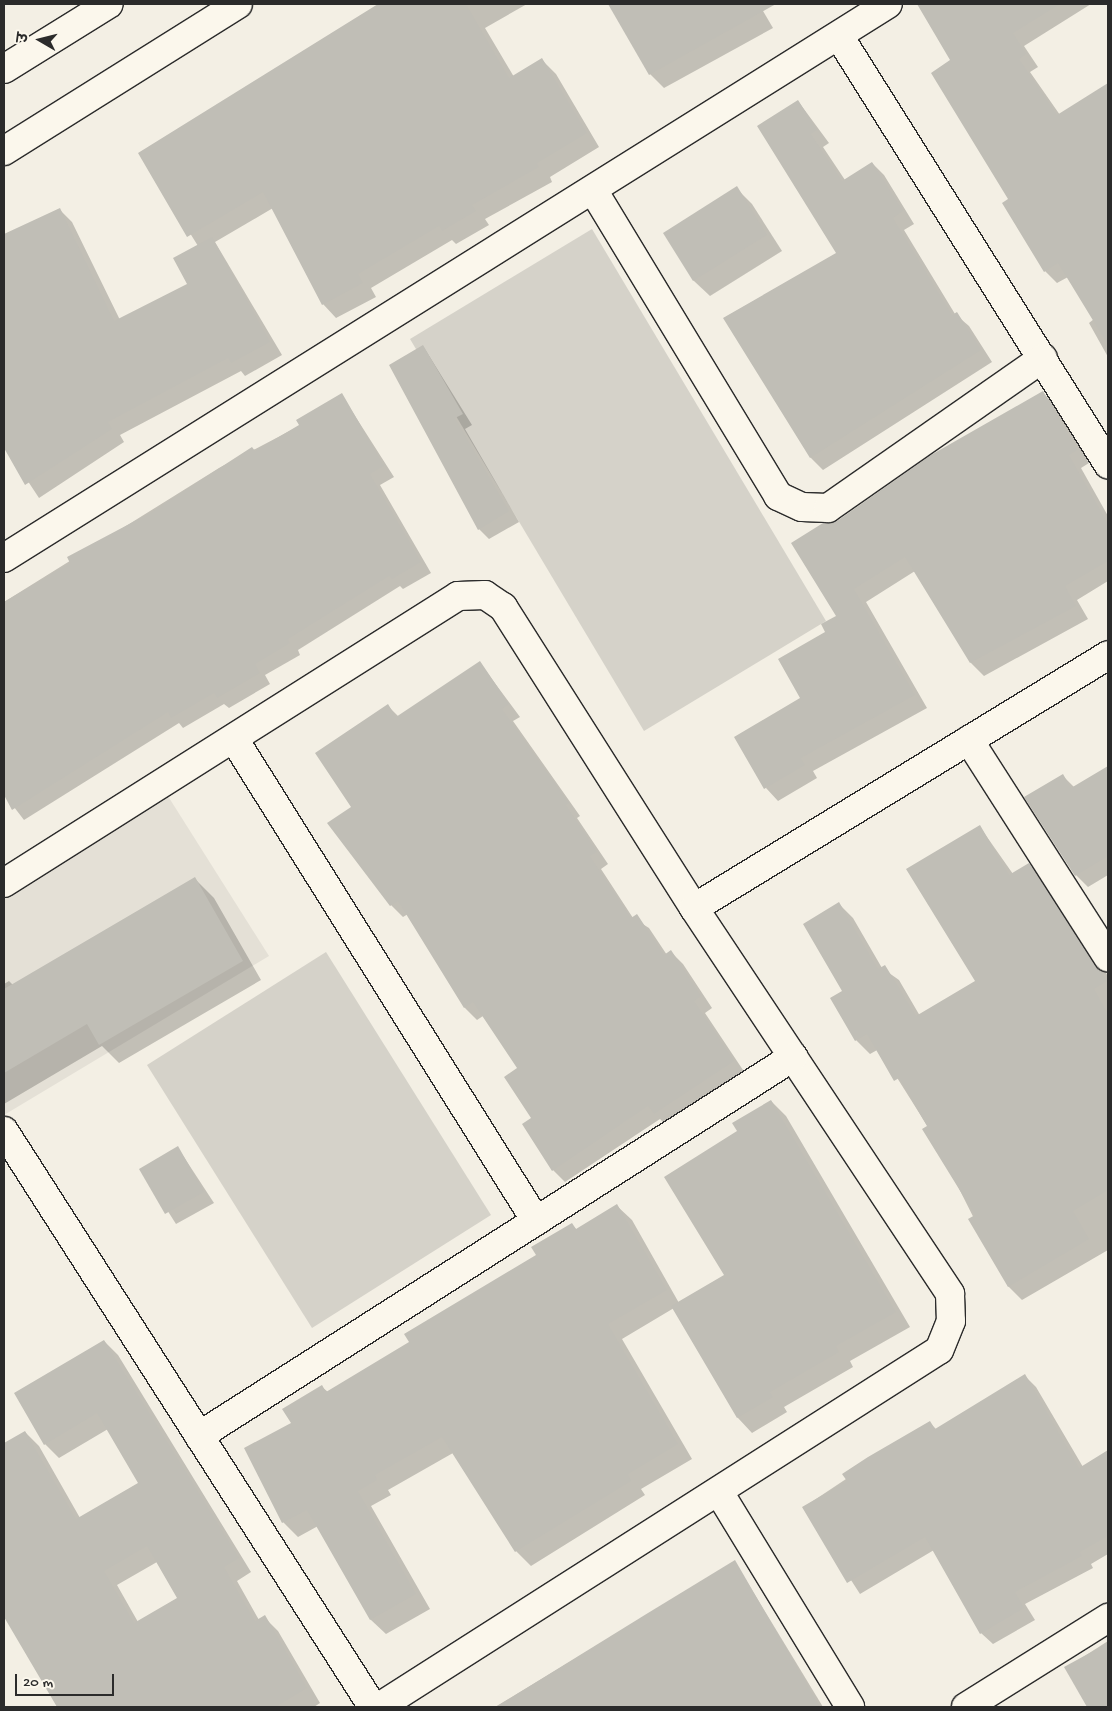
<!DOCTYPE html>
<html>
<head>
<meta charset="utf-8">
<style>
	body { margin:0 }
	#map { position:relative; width:1112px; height:1711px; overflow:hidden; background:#f3efe4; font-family:"Gochi Hand","Playpen Sans Deva",sans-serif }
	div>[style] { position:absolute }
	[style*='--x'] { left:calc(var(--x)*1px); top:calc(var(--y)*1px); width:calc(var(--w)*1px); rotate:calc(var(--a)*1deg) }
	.built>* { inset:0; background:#e4e0d6 }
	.green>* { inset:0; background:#d5d2c9 }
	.shadow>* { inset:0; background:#0003 }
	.building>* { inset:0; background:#c0beb6 }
	.roads { filter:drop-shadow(1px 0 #2b2b2b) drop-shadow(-1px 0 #2b2b2b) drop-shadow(0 1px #2b2b2b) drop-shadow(0 -1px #2b2b2b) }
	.street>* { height:28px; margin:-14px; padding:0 14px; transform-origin:14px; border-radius:14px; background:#fbf7ec }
	.secondary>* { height:28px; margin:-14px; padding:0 14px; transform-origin:14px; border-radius:14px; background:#fbf7ec }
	span { translate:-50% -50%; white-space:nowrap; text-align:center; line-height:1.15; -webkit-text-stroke:4.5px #fbf7ec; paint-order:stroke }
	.frame { position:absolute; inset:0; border:5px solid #2b2b2b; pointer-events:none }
	.north { position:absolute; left:15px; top:15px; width:50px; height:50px; -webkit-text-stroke:4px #fbf7ec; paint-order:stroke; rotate:278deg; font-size:14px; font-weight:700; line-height:20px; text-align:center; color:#2b2b2b }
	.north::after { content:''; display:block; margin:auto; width:18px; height:22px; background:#2b2b2b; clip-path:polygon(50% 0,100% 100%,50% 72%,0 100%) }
	.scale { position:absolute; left:15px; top:1674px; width:99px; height:22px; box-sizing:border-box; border:2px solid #2b2b2b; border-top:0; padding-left:6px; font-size:15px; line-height:18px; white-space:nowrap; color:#2b2b2b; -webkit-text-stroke:4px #fbf7ec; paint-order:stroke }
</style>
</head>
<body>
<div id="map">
	<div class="built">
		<i style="clip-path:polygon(166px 793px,269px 956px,4px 1115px,4px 895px)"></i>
	</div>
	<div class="green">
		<i style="clip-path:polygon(592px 229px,826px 621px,644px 731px,410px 339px)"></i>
		<i style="clip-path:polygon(326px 952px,491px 1215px,312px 1328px,147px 1065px)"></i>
	</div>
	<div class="shadow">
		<i style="clip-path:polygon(381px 4px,527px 4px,485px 28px,514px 77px,542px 60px,556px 74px,599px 147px,550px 177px,552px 182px,485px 219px,489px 225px,456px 244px,452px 240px,371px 288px,376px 297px,336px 318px,323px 304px,273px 208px,215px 242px,282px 355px,245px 376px,241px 371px,120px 435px,124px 442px,39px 498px,4px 445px,4px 237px,59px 209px,72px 222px,120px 320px,189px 284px,198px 246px,140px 153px)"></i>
		<i style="clip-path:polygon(609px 4px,759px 4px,773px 28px,664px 88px,650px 74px)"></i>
		<i style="clip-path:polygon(926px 4px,1091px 4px,1024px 46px,1038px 67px,1030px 72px,1060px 115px,1108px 85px,1108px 357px,1089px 323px,1094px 319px,1068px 277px,1057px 283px,1045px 271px,952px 61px,920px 7px)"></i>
		<i style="clip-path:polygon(798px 101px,829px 143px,823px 147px,845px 180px,872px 163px,884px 175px,914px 224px,904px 230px,955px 314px,969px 326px,992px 362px,823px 470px,811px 458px,724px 318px,838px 253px)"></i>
		<i style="clip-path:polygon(736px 188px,752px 204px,782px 251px,710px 296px,694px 281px,665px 233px)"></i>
		<i style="clip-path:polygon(423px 346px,472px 425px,465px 429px,519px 522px,489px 539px,479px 529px)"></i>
		<i style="clip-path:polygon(1043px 393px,1056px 406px,1089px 463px,1081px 468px,1108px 516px,1108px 581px,1077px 600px,1088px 619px,984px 676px,971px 663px,915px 571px,866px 602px,927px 708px,813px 771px,817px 778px,778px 801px,766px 788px,827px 633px,838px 616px,837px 522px)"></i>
		<i style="clip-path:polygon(341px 394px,394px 477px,380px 485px,431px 573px,403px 589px,400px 586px,298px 650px,300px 655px,265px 675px,270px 684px,229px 708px,224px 704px,183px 728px,179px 723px,24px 820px,4px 794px,4px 602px,219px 468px,301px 425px)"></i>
		<i style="clip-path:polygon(480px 663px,520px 717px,513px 721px,580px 816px,577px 818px,608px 864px,601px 869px,633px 918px,649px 928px,667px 955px,671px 952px,683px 964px,712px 1008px,705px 1013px,745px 1073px,667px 1126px,660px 1119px,565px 1182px,553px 1170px,518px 1068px,483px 1016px,477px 1020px,465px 1008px,408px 914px,403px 917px,391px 905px,352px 807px,388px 706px,399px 717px)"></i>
		<i style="clip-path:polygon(1108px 770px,1108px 875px,1088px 887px,1076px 875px,1063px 776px,1075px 788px)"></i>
		<i style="clip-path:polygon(980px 827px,1013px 874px,1029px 864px,1043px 878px,1108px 976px,1108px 1250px,1022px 1300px,1008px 1286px,928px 1127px,879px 1049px,870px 1054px,856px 1040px,843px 991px,839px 904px,853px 918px,882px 968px,899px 980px,920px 1016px,977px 982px)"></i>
		<i style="clip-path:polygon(195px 879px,214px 898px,261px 980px,119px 1063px,102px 1046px,4px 1104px,4px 984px,9px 981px,13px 985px)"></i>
		<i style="clip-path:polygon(771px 1101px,786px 1116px,910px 1327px,850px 1361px,853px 1367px,784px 1407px,787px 1412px,752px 1433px,738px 1418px,674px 1308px,622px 1339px,692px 1459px,641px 1489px,645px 1495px,531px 1566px,516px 1551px,453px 1453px,388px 1490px,391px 1495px,371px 1506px,430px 1609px,386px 1634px,371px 1620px,318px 1526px,298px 1537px,283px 1522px,293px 1424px,322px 1387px,328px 1392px,411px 1343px,538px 1256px,572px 1225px,577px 1230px,617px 1206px,632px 1220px,679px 1303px,726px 1276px,739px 1132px)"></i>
		<i style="clip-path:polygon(178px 1148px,214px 1203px,176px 1224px,141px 1169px)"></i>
		<i style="clip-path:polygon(evenodd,104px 1341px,118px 1355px,251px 1572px,237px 1581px,259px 1620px,264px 1617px,278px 1631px,320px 1703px,314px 1707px,64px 1707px,4px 1613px,4px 1445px,25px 1432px,39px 1446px,80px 1518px,139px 1483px,108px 1429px,59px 1458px,45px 1444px,104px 1341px,157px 1562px,178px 1598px,138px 1622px,117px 1585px,157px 1562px)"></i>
		<i style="clip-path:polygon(1025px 1376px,1036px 1387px,1083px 1467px,1108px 1452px,1108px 1554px,1091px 1564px,1093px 1568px,1025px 1604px,1035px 1620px,993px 1644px,981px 1633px,934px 1550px,860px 1594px,804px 1507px,930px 1423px,937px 1430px)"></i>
		<i style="clip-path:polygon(735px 1562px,823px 1707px,495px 1707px)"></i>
		<i style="clip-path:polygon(1108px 1641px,1108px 1707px,1088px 1707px,1066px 1668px)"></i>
	</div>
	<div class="building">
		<i style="clip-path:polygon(378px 4px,466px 4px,509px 78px,542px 58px,587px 133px,537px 163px,539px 167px,472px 205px,476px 211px,442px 231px,439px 226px,358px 274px,363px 283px,322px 305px,263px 192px,187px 237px,138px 153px)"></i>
		<i style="clip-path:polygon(608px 4px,776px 4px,649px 75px)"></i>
		<i style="clip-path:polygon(917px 4px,1060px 4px,1013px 33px,1026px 54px,1019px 59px,1057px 115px,1108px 83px,1108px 345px,1058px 263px,1044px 272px,1002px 203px,1008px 199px,931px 73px,950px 60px)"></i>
		<i style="clip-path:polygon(798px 100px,817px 130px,811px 134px,842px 181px,872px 162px,903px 211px,893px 218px,952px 315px,957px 312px,981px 350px,810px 458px,723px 318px,836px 253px,757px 126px)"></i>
		<i style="clip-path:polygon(737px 186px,767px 235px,693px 281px,663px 233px)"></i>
		<i style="clip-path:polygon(60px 208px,114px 321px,187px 284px,173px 258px,212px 237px,270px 342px,231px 363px,228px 358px,108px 422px,112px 429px,25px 485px,4px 448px,4px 234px)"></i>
		<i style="clip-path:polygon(423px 345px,463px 414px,455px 418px,509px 511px,478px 530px,389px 365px)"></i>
		<i style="clip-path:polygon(1043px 391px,1077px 450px,1069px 455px,1108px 524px,1108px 561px,1065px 586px,1076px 606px,970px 663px,905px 557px,854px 589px,915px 695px,801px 758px,805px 765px,764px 789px,734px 737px,800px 698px,778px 659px,825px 632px,821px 624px,836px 616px,791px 543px,823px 523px,837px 521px,931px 455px)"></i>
		<i style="clip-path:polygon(342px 393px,384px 466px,370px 474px,421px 562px,392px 579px,389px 576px,288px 639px,290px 643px,255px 664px,260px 673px,217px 698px,214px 693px,171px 718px,168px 712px,12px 810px,4px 795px,4px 602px,70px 563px,67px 557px,150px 513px,252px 447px,255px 451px,299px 425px,296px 420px)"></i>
		<i style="clip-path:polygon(480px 661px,509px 704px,502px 709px,569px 803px,566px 805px,597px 852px,590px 856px,631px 918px,637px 914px,664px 955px,671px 950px,701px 996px,694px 1001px,734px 1061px,654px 1114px,648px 1106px,552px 1171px,522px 1124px,531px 1118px,504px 1077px,517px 1068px,473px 1002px,464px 1008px,398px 901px,390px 906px,327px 823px,351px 807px,315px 753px,388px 704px,396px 717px)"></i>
		<i style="clip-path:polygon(1108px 766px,1108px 856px,1075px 876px,1024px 797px,1063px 774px,1071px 788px)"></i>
		<i style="clip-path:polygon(980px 825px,1009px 875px,1029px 863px,1107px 981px,1094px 989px,1108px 1014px,1108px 1190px,1073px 1211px,1089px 1239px,1008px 1287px,968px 1219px,975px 1215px,922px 1129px,927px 1126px,899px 1078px,894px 1081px,867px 1034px,855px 1041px,830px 998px,842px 991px,803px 924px,839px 902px,878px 969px,885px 965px,916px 1016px,975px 981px,906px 869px)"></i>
		<i style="clip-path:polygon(195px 877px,243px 961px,99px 1045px,87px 1024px,4px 1073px,4px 989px)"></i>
		<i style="clip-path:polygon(771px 1100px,896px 1312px,836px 1346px,839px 1352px,770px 1392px,773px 1397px,737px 1418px,671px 1306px,724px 1275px,664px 1177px,737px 1131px,732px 1123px)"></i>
		<i style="clip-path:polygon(178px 1146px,204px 1192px,165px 1214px,139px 1169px)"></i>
		<i style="clip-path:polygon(617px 1204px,667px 1290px,608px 1324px,678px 1444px,628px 1474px,631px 1481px,515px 1552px,442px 1437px,375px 1475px,377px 1480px,358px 1491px,416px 1594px,370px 1620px,307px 1510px,282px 1523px,244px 1448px,291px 1423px,282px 1409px,322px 1385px,326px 1392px,409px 1342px,404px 1334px,536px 1255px,531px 1247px,572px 1223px,576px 1229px)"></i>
		<i style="clip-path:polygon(evenodd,104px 1340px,239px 1558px,224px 1567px,255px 1621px,265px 1615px,307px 1688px,275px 1707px,57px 1707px,4px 1617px,4px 1443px,25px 1431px,76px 1519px,138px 1483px,97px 1413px,44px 1445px,14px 1393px,104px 1340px,147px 1546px,177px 1598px,134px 1623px,104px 1571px,147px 1546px)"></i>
		<i style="clip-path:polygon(1025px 1374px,1079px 1468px,1108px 1450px,1108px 1536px,1080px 1552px,1082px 1556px,1015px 1592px,1024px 1608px,980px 1634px,925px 1537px,847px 1583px,802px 1507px,847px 1481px,842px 1474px,868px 1457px,930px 1421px,935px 1429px)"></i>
		<i style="clip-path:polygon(735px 1560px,820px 1707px,496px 1707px,648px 1613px)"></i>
		<i style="clip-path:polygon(1108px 1643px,1108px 1707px,1087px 1707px,1064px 1667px)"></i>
	</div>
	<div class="roads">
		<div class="street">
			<i style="--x:839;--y:36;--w:506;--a:57.85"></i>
			<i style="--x:4;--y:151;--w:276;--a:-32.1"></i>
			<i style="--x:593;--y:190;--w:358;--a:58.8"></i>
			<i style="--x:778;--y:496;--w:26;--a:25"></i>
			<i style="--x:802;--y:507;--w:26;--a:2"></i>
			<i style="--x:828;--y:508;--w:262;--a:-34.9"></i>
			<i style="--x:4;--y:558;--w:1043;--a:-32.08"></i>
			<i style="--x:234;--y:739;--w:569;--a:57.93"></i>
			<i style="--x:969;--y:740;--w:258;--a:57.4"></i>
			<i style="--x:4;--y:883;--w:537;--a:-32.3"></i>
			<i style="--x:458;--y:596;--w:27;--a:-2"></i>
			<i style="--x:485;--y:595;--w:22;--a:34"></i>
			<i style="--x:503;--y:607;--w:356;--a:57.6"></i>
			<i style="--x:694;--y:908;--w:463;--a:56.4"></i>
			<i style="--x:950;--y:1294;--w:27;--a:88"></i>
			<i style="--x:951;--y:1321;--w:31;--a:112"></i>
			<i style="--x:939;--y:1350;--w:664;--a:147.48"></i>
			<i style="--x:694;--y:908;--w:485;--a:-31.4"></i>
			<i style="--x:4;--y:1131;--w:684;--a:57.36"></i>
			<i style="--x:199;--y:1436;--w:705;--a:-32.54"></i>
			<i style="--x:719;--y:1492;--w:252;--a:58.6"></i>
			<i style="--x:966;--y:1707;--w:168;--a:-32.1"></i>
		</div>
		<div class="secondary">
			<i style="--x:4;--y:69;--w:123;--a:-31.8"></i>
		</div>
	</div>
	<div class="frame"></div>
	<div class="north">उ</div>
	<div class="scale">20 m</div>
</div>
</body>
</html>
